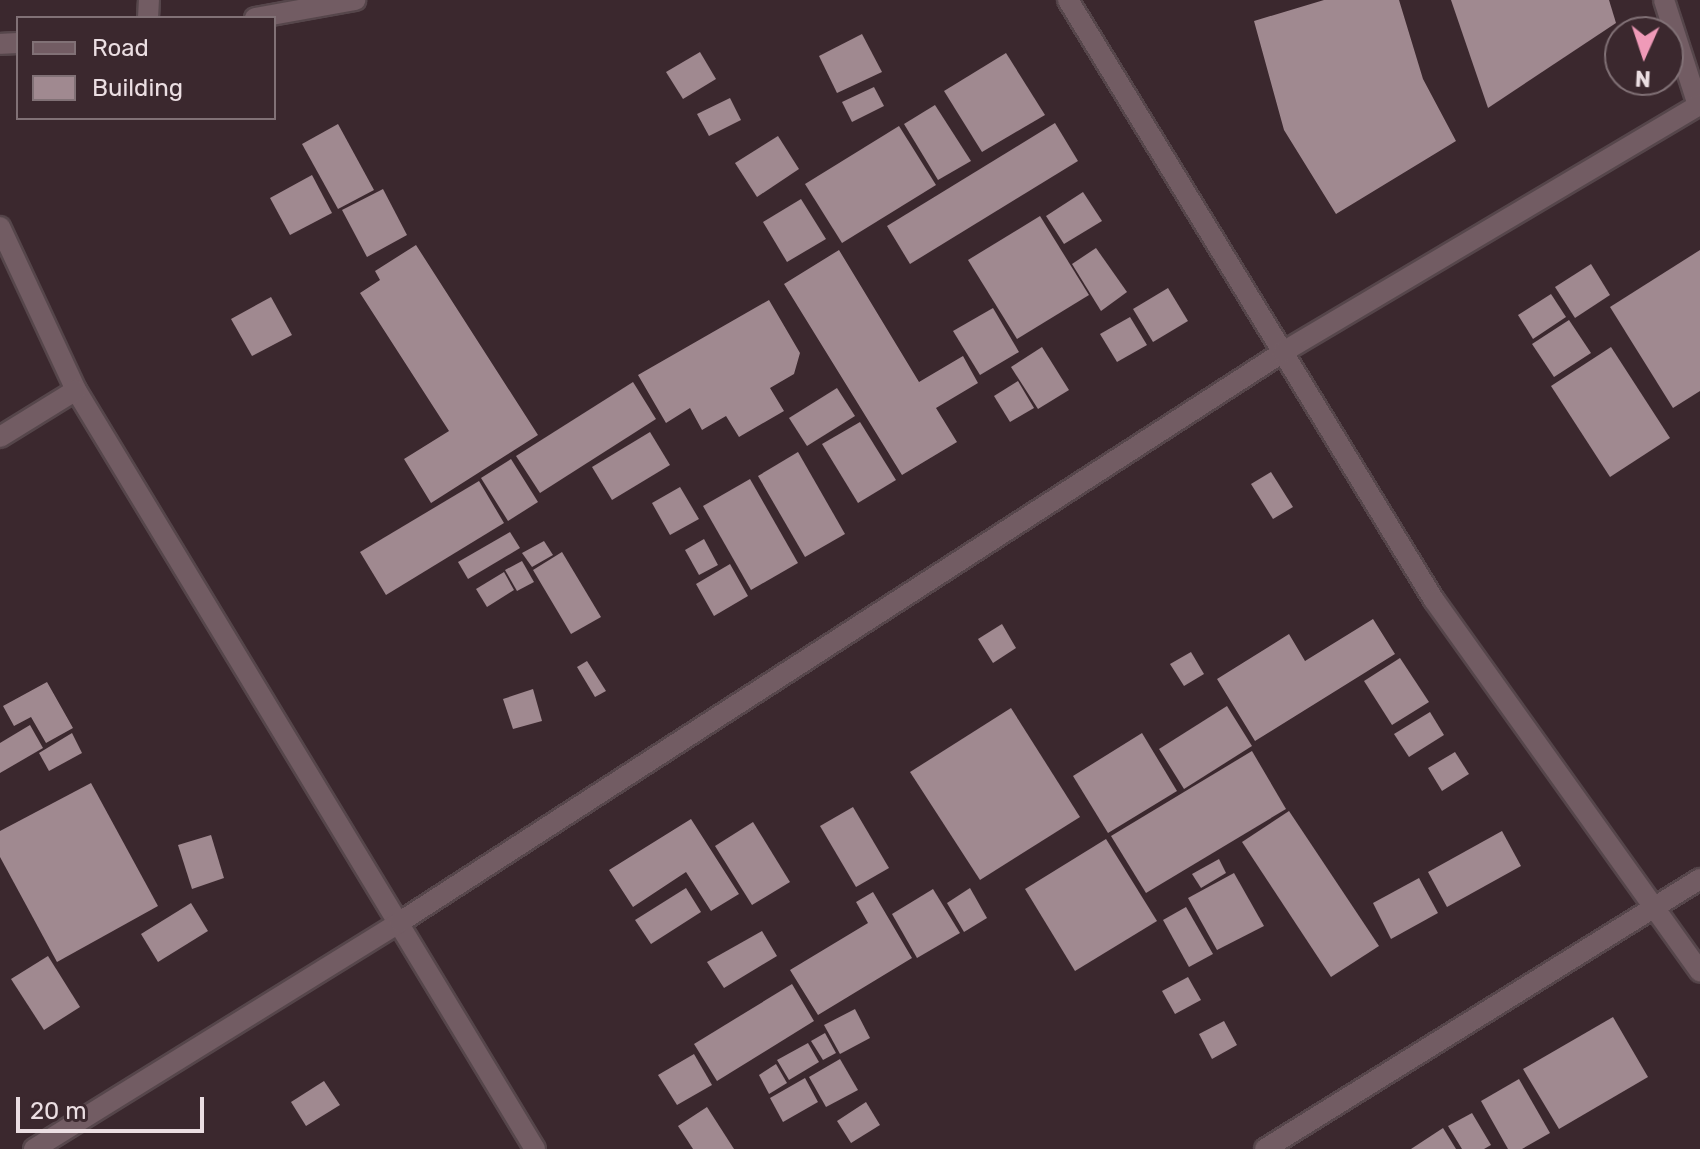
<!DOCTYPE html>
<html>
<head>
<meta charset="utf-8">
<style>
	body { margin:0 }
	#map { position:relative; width:1700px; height:1149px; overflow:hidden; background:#3b282e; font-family:Rubik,sans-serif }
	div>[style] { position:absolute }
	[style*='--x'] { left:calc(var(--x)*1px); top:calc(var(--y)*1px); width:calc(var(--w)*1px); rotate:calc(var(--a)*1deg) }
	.building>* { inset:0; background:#a08990 }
	.roads { filter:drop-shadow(2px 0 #56464b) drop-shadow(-2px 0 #56464b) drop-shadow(0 2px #56464b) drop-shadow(0 -2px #56464b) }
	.minor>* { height:20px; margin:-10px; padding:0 10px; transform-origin:10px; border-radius:10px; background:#725c63 }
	span { translate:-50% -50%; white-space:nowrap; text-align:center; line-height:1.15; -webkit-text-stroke:8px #3b282e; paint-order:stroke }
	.legend { position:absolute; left:16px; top:16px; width:260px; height:104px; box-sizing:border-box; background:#3b282e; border:2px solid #817176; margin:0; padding:10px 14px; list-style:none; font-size:24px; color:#ebdee2 }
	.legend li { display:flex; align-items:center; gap:16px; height:40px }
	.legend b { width:40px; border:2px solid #817176 }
	.north { position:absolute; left:1604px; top:16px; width:80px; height:80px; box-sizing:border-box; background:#3b282e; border:2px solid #817176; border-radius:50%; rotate:183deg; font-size:22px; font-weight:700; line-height:32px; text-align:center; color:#ebdee2 }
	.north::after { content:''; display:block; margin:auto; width:28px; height:36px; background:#ef9ab8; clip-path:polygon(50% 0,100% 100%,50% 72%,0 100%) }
	.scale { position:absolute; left:16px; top:1097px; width:188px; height:36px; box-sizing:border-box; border:4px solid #ebdee2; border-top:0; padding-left:10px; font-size:24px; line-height:28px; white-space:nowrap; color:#ebdee2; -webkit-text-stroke:6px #3b282e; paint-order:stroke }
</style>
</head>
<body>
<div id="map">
	<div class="building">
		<i style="clip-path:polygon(1324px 0,1399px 0,1423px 79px,1456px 141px,1336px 214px,1284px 130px,1254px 21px)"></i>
		<i style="clip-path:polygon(1451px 0,1609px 0,1616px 23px,1488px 108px)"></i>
		<i style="clip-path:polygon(862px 34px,882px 72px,837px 93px,819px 56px)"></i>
		<i style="clip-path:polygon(700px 52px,716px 79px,683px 99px,666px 72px)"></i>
		<i style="clip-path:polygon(1006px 53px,1045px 115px,982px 152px,944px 91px)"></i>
		<i style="clip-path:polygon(874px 87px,884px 106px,852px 122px,842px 102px)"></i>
		<i style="clip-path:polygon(730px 98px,741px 120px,709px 136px,697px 114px)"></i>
		<i style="clip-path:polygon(935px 105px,971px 161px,938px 180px,904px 124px)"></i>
		<i style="clip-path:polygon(1055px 123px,1078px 161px,910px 264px,887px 226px)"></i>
		<i style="clip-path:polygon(338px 124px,374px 190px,338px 209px,302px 144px)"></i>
		<i style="clip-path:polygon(899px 126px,936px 185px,842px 243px,805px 184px)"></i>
		<i style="clip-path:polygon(778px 136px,799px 169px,757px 197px,735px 163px)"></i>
		<i style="clip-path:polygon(312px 175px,332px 213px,290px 235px,270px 198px)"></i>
		<i style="clip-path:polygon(383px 189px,407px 235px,367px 257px,342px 210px)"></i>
		<i style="clip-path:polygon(1083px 192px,1102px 221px,1064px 244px,1046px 216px)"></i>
		<i style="clip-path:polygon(801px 199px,826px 239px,787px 262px,763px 222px)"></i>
		<i style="clip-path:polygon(1040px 216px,1089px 295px,1017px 339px,968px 260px)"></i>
		<i style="clip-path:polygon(416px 245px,538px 435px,431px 503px,404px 459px,449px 431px,360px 293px,380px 280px,375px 271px)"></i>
		<i style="clip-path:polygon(1096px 248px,1127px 292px,1101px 311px,1072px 264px)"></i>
		<i style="clip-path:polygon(839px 250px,919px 382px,963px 356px,978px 383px,936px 408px,957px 442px,902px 475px,784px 284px)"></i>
		<i style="clip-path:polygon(1700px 250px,1700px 391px,1673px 408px,1610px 307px)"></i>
		<i style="clip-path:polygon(1591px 264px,1610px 295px,1575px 318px,1555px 287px)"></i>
		<i style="clip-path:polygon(1168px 288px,1188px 321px,1153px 342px,1133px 309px)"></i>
		<i style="clip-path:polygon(1551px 294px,1566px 317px,1533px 339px,1518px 315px)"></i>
		<i style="clip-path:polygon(271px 297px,292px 335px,252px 356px,231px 319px)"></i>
		<i style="clip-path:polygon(769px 300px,800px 353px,794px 374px,770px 388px,784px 411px,739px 437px,726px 416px,702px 430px,690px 408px,666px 423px,638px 375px)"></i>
		<i style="clip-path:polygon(993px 308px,1019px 352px,980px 375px,953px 331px)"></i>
		<i style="clip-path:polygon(1130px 317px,1147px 345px,1117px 362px,1100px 334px)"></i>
		<i style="clip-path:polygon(1569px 320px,1591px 353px,1554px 377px,1532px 344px)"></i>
		<i style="clip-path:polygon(1042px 347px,1069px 390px,1038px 409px,1011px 367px)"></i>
		<i style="clip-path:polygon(1611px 347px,1670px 438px,1610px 477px,1551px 386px)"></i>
		<i style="clip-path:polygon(1018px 381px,1034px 408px,1010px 422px,994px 396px)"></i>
		<i style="clip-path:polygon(633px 382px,656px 419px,540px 493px,516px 456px)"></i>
		<i style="clip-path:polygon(837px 388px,855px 416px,807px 446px,789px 418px)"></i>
		<i style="clip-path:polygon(860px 422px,896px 480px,858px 503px,822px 444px)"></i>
		<i style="clip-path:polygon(650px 432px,670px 465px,612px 500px,592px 467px)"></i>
		<i style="clip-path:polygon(798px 452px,845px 534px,805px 557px,758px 476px)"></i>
		<i style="clip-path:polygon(511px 459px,538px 502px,508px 521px,481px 478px)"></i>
		<i style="clip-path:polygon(1271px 472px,1293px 507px,1273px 519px,1251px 484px)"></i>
		<i style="clip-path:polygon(750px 479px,798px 563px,751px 590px,703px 506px)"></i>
		<i style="clip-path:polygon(479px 481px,504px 523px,386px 595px,360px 552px)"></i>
		<i style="clip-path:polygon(680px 487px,699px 519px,670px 535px,652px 503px)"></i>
		<i style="clip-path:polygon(510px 532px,520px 548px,468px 579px,458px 562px)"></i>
		<i style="clip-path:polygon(704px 539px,718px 565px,699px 575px,685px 550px)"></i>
		<i style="clip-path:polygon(544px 541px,553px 555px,532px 567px,522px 553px)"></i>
		<i style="clip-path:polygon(562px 552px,601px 617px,571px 634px,533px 570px)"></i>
		<i style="clip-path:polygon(522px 561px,534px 582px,517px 591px,505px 570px)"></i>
		<i style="clip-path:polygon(730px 564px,748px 596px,714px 616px,696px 584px)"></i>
		<i style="clip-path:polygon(504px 572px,514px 590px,487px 607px,476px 589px)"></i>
		<i style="clip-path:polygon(1373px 619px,1395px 654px,1255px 741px,1217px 679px,1289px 634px,1305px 661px)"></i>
		<i style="clip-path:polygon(1002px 624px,1016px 648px,993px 663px,978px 639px)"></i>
		<i style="clip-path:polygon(1191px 652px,1204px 674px,1184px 686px,1170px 664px)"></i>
		<i style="clip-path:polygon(1400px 658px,1429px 702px,1392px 725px,1364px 681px)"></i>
		<i style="clip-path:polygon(587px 661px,606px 691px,595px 697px,577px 667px)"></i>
		<i style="clip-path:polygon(47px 682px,73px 728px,46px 743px,31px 717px,14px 726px,3px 706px)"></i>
		<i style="clip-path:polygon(533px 689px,542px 721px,513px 729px,503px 699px)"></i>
		<i style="clip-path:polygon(1227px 706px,1252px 746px,1184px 789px,1159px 749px)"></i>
		<i style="clip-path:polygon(1011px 708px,1080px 817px,980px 880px,910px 772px)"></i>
		<i style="clip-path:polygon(1430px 712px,1444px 735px,1409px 757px,1394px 734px)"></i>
		<i style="clip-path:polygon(30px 725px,43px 748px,0 773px,0 743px)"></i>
		<i style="clip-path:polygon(72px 733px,82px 753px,49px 771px,39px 753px)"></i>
		<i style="clip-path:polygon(1142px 733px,1177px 791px,1108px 833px,1073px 776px)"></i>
		<i style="clip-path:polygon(1252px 751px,1286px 809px,1146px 893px,1111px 836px)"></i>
		<i style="clip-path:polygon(1455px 752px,1469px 774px,1442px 791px,1428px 768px)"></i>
		<i style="clip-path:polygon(91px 783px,158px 906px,57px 962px,0 857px,0 831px)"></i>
		<i style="clip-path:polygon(853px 807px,889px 868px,856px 887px,820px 826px)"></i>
		<i style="clip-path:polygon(1289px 811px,1379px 946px,1331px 977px,1242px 842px)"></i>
		<i style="clip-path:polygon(691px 819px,739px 894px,711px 911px,686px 872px,633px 907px,609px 870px)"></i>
		<i style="clip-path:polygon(753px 822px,790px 882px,752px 905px,715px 846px)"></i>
		<i style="clip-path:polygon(1502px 831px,1521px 866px,1447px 907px,1428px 872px)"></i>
		<i style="clip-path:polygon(211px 835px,224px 878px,192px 889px,178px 845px)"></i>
		<i style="clip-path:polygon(1106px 839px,1157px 921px,1075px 971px,1025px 889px)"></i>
		<i style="clip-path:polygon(1219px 859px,1226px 873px,1201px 888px,1192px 874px)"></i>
		<i style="clip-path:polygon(1234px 873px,1264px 926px,1217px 950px,1188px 898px)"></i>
		<i style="clip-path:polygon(1419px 878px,1438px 913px,1391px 939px,1373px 903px)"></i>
		<i style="clip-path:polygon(686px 888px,701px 912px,651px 944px,635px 920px)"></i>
		<i style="clip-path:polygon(970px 888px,987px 918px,964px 932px,947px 903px)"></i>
		<i style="clip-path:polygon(933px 889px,960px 933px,917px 958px,892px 914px)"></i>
		<i style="clip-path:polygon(873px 892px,912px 958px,818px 1015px,790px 970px,868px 923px,856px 902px)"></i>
		<i style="clip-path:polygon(191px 903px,208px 931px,158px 962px,141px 934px)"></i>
		<i style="clip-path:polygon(1186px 907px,1213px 954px,1189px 967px,1163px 920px)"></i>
		<i style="clip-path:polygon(762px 931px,777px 956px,724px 988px,707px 962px)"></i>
		<i style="clip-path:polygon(48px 956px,80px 1007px,44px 1030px,11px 979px)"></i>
		<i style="clip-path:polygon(1188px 977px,1201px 1000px,1175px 1014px,1162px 991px)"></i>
		<i style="clip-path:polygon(792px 984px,814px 1021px,717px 1081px,694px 1044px)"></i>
		<i style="clip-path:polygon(855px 1009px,870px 1038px,840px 1054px,824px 1025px)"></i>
		<i style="clip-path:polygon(1613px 1017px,1648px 1077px,1559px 1129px,1523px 1069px)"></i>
		<i style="clip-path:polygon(1224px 1021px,1237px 1045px,1212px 1059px,1199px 1034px)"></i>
		<i style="clip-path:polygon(825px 1033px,836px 1053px,823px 1060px,811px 1041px)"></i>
		<i style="clip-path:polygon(808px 1043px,819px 1062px,789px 1080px,777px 1060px)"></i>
		<i style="clip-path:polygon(694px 1054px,712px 1085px,677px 1105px,658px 1075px)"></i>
		<i style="clip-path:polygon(840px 1059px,858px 1090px,826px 1107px,809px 1077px)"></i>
		<i style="clip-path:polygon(776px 1064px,787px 1083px,769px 1094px,759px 1075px)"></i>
		<i style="clip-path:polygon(805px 1078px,818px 1102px,783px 1122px,770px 1098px)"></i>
		<i style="clip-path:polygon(1519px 1079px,1550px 1133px,1522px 1149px,1508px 1149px,1481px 1101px)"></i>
		<i style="clip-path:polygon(324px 1081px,340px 1105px,306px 1126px,291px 1102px)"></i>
		<i style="clip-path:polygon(866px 1102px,880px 1125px,851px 1143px,837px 1121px)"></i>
		<i style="clip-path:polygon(707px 1107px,734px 1149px,693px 1149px,678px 1126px)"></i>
		<i style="clip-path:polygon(1472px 1113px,1491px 1145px,1484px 1149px,1462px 1149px,1448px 1126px)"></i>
		<i style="clip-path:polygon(1443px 1128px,1456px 1149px,1411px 1149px)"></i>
	</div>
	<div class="roads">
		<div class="minor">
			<i style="--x:1068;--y:0;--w:703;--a:58.62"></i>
			<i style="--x:1434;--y:600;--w:457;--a:54.4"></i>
			<i style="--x:1664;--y:0;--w:110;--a:72.1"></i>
			<i style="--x:148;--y:18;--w:18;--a:-87"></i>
			<i style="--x:255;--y:18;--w:102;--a:-10.2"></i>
			<i style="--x:0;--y:44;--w:18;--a:-3"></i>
			<i style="--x:0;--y:227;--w:180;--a:65"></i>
			<i style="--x:76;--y:390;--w:887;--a:58.84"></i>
			<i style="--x:0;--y:437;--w:89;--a:-31.7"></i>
			<i style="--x:34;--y:1149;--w:431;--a:-31.8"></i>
			<i style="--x:400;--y:922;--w:1051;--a:-32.84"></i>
			<i style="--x:1283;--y:352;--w:485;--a:-30.7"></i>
			<i style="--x:1265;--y:1149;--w:512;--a:-31.83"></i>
		</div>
	</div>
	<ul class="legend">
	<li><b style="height:10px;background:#725c63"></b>Road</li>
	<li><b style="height:22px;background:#a08990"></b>Building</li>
	</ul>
	<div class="north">N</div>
	<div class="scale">20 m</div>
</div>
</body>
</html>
